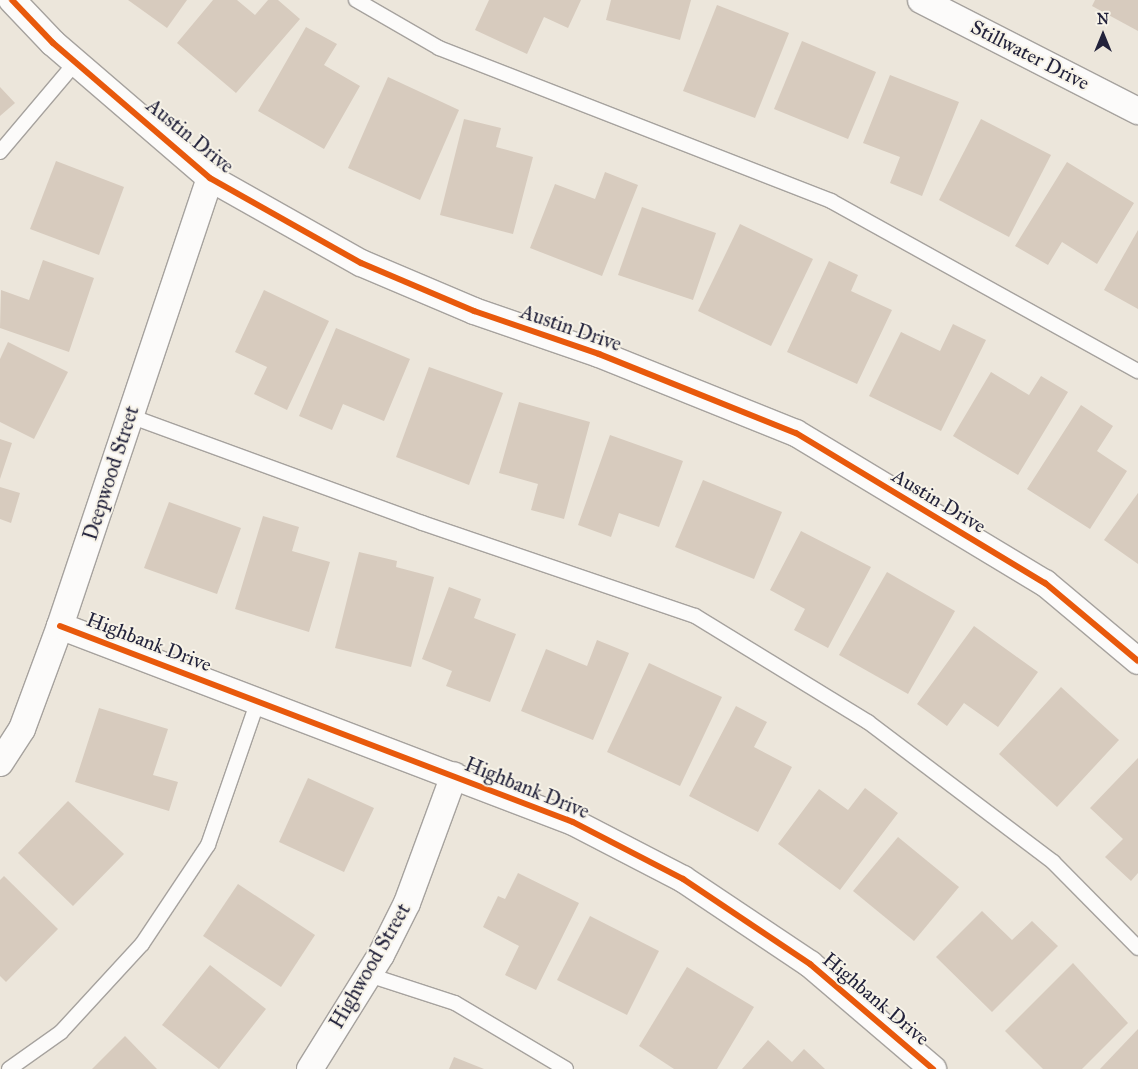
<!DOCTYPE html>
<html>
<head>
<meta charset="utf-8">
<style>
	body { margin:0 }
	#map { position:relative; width:1138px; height:1069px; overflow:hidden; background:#ece6db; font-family:"IM FELL Great Primer",serif }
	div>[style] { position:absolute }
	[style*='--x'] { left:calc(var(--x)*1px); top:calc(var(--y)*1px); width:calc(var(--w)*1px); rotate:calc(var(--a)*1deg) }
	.building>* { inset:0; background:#d7cbbe }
	.roads { filter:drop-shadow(1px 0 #a6a29e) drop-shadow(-1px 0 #a6a29e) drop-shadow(0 1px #a6a29e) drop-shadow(0 -1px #a6a29e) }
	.service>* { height:14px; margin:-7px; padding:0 7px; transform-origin:7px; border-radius:7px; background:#fcfbfa }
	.minor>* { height:26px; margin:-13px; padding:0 13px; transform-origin:13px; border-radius:13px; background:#fcfbfa }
	.cycleway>* { height:6px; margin:-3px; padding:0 3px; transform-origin:3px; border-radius:3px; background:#e8590c }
	span { translate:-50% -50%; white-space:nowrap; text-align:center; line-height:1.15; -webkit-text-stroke:4px #f7f3e8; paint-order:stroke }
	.street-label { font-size:20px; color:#22223b }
	.north { position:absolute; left:1078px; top:10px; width:50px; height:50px; -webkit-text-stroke:4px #f7f3e8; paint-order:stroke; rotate:0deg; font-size:14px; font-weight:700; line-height:20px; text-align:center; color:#22223b }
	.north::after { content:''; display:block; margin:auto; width:18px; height:22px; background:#22223b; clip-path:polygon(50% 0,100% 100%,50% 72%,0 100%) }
</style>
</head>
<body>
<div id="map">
	<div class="building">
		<i style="clip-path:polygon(128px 0,187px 0,167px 28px)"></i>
		<i style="clip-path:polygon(213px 0,237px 0,255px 15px,268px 0,278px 0,300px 19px,236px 93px,177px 43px)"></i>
		<i style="clip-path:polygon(489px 0,581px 0,568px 28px,544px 17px,527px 54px,475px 30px)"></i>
		<i style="clip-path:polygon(611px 0,691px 0,680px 40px,606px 20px)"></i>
		<i style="clip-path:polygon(1095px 0,1138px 0,1138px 31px,1092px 6px)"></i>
		<i style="clip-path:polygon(717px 5px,789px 33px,755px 118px,683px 91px)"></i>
		<i style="clip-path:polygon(306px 27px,337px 44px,324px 65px,360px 86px,324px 149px,258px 111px)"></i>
		<i style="clip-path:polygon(802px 41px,876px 72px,848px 139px,774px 109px)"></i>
		<i style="clip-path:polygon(890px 75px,959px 102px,922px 196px,890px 183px,900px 157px,863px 143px)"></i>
		<i style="clip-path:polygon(388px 77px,459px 110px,420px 200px,348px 168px)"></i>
		<i style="clip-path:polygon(0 87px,15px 103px,0 116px)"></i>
		<i style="clip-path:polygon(464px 119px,501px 128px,496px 147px,533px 157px,513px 234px,440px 215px)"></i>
		<i style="clip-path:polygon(981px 119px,1051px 155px,1009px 237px,939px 200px)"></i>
		<i style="clip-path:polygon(56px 161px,124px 187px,99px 255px,30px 229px)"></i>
		<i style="clip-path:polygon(1067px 162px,1134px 203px,1097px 264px,1062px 242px,1048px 265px,1015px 246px)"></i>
		<i style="clip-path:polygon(605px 172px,638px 185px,602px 276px,530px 248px,555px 184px,595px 199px)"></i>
		<i style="clip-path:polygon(642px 207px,716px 233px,693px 300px,618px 275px)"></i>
		<i style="clip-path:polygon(740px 224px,813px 259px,771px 346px,698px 311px)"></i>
		<i style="clip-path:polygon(1138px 230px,1138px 309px,1104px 290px)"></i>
		<i style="clip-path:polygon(43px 260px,94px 278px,69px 352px,0 328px,1px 290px,29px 300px)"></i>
		<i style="clip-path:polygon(829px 261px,858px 275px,851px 291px,892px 310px,857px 384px,787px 352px)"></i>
		<i style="clip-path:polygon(264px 290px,329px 321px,287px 410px,254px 394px,267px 367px,235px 352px)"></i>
		<i style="clip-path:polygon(953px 324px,986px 340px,941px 431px,869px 396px,901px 332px,940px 351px)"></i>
		<i style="clip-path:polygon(336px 328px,410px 359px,384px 421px,343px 404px,332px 430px,299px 416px)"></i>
		<i style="clip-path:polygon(8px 342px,68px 372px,34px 439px,0 422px,0 359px)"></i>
		<i style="clip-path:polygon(429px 367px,503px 393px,469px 485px,396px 457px)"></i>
		<i style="clip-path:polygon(991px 372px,1029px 395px,1041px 376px,1068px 392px,1018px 475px,953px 436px)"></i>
		<i style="clip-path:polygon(519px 402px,590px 422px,564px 519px,531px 510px,538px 484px,499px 473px)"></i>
		<i style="clip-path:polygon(1081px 405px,1113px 426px,1097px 451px,1127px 471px,1090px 529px,1027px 489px)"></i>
		<i style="clip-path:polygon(610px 435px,683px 461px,659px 527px,619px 513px,611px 537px,578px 525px)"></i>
		<i style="clip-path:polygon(0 439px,12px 443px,0 479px)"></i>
		<i style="clip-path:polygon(703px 480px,782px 512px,754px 579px,675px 547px)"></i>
		<i style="clip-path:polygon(0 487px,20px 493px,11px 523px,0 519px)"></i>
		<i style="clip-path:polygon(1138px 493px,1138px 564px,1104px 540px)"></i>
		<i style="clip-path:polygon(169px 502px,241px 528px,217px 594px,144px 568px)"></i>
		<i style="clip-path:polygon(263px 516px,299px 527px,292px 551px,330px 562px,309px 632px,235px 609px)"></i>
		<i style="clip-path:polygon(801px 531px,871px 567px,828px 648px,794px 630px,805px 609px,770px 590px)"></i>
		<i style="clip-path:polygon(359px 552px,397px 561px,396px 567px,434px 577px,411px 667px,335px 648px)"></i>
		<i style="clip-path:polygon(887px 572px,955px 611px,908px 694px,839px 655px)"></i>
		<i style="clip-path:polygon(449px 587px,481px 599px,474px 618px,516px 634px,490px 702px,446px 686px,452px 671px,422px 659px)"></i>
		<i style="clip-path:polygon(974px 626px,1038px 672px,998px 727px,964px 703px,947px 726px,917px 704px)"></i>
		<i style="clip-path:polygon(597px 640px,629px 653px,593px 740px,521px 711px,546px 649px,587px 666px)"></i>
		<i style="clip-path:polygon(649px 663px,722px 697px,680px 786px,607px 752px)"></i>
		<i style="clip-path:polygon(1061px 687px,1119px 740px,1057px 807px,999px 754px)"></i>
		<i style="clip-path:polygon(736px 706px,767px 722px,754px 747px,792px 767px,758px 832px,689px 796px)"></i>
		<i style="clip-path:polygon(99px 708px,168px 729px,153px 775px,178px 782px,169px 811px,75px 782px)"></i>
		<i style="clip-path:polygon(1138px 758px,1138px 873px,1131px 881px,1105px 857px,1123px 839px,1090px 808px)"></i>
		<i style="clip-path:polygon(308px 778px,374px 808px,344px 872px,279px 842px)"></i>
		<i style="clip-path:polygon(865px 788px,898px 813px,840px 890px,778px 844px,819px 789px,848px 810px)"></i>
		<i style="clip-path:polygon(68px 801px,124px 854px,73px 906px,18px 853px)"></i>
		<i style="clip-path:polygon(898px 837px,959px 887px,914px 941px,853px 891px)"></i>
		<i style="clip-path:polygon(518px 873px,579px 903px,536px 990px,505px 975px,519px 946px,483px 927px,498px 896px,505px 899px)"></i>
		<i style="clip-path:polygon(4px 876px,58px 929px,6px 982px,0 976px,0 880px)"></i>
		<i style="clip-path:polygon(238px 884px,315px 935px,281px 987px,203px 936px)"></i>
		<i style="clip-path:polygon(982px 911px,1012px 940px,1032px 921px,1058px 946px,992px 1012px,936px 957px)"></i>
		<i style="clip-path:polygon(590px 916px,659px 951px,627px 1015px,557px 980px)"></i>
		<i style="clip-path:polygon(1073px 963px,1128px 1023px,1082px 1069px,1043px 1069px,1005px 1031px)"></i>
		<i style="clip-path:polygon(210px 965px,266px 1009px,219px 1069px,162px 1025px)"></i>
		<i style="clip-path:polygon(687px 967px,754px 1007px,717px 1069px,674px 1069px,639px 1046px)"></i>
		<i style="clip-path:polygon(1138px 1029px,1138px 1069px,1100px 1069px)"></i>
		<i style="clip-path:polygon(125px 1036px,157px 1069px,92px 1069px)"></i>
		<i style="clip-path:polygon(768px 1040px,792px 1062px,804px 1049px,825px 1069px,742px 1069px)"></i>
		<i style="clip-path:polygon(454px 1057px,484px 1069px,449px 1069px)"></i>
	</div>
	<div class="roads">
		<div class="service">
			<i style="--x:356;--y:0;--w:96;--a:30"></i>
			<i style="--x:439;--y:48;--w:421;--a:21.3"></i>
			<i style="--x:831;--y:201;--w:351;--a:29"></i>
			<i style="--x:0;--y:152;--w:118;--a:-49.8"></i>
			<i style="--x:130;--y:416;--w:311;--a:20.1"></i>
			<i style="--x:422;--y:523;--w:288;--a:18.8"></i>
			<i style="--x:695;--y:616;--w:203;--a:31.5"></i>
			<i style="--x:868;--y:722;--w:232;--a:37.1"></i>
			<i style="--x:1053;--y:862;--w:121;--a:45.3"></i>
			<i style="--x:369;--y:975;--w:90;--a:18"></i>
			<i style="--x:455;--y:1003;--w:129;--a:30.7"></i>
			<i style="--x:9;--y:1069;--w:64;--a:-35.4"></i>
			<i style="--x:61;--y:1032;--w:120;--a:-47.4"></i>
			<i style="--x:142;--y:944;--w:119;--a:-56.3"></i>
			<i style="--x:208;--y:845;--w:152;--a:-70.9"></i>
		</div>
		<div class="minor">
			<i style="--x:12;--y:0;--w:59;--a:46.4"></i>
			<i style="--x:53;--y:43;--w:207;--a:40.7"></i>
			<i style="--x:210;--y:178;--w:173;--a:29.4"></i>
			<i style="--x:361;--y:263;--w:123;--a:23"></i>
			<i style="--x:474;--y:311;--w:132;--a:19"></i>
			<i style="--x:599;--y:354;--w:212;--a:21.9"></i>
			<i style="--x:796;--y:433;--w:291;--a:31.1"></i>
			<i style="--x:1045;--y:583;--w:121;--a:40"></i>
			<i style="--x:921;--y:0;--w:244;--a:27.1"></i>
			<i style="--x:60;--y:626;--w:549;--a:20.91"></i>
			<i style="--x:573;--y:822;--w:124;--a:27.4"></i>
			<i style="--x:683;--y:879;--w:153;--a:33.8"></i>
			<i style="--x:810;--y:964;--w:162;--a:40.5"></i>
			<i style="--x:0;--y:763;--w:40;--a:-57.1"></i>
			<i style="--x:22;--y:729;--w:110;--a:-69.7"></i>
			<i style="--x:60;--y:626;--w:472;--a:-71.5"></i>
			<i style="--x:310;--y:1069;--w:134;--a:-58.1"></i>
			<i style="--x:381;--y:955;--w:58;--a:-63.4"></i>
			<i style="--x:407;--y:903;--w:136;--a:-69.8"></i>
		</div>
	</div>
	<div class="cycleway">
		<i style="--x:12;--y:0;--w:59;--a:46.4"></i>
		<i style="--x:53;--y:43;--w:207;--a:40.7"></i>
		<i style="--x:210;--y:178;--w:173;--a:29.4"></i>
		<i style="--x:361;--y:263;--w:123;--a:23"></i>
		<i style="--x:474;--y:311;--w:132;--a:19"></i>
		<i style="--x:599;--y:354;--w:212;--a:21.9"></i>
		<i style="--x:796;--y:433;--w:291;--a:31.1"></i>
		<i style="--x:1045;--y:583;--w:121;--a:40"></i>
		<i style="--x:60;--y:626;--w:549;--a:20.91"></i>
		<i style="--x:573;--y:822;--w:124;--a:27.4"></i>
		<i style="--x:683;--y:879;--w:153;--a:33.8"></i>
		<i style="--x:810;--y:964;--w:162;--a:40.5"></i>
	</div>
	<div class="street-label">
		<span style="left:1030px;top:55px;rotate:27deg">Stillwater Drive</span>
		<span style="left:190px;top:136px;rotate:39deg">Austin Drive</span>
		<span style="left:571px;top:328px;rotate:19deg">Austin Drive</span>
		<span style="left:111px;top:473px;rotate:-72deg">Deepwood Street</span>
		<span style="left:939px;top:501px;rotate:31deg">Austin Drive</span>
		<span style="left:149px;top:642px;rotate:21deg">Highbank Drive</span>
		<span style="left:527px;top:788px;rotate:22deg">Highbank Drive</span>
		<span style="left:370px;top:966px;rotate:-60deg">Highwood Street</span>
		<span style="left:876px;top:999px;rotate:40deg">Highbank Drive</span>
	</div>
	<div class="north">N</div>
</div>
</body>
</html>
